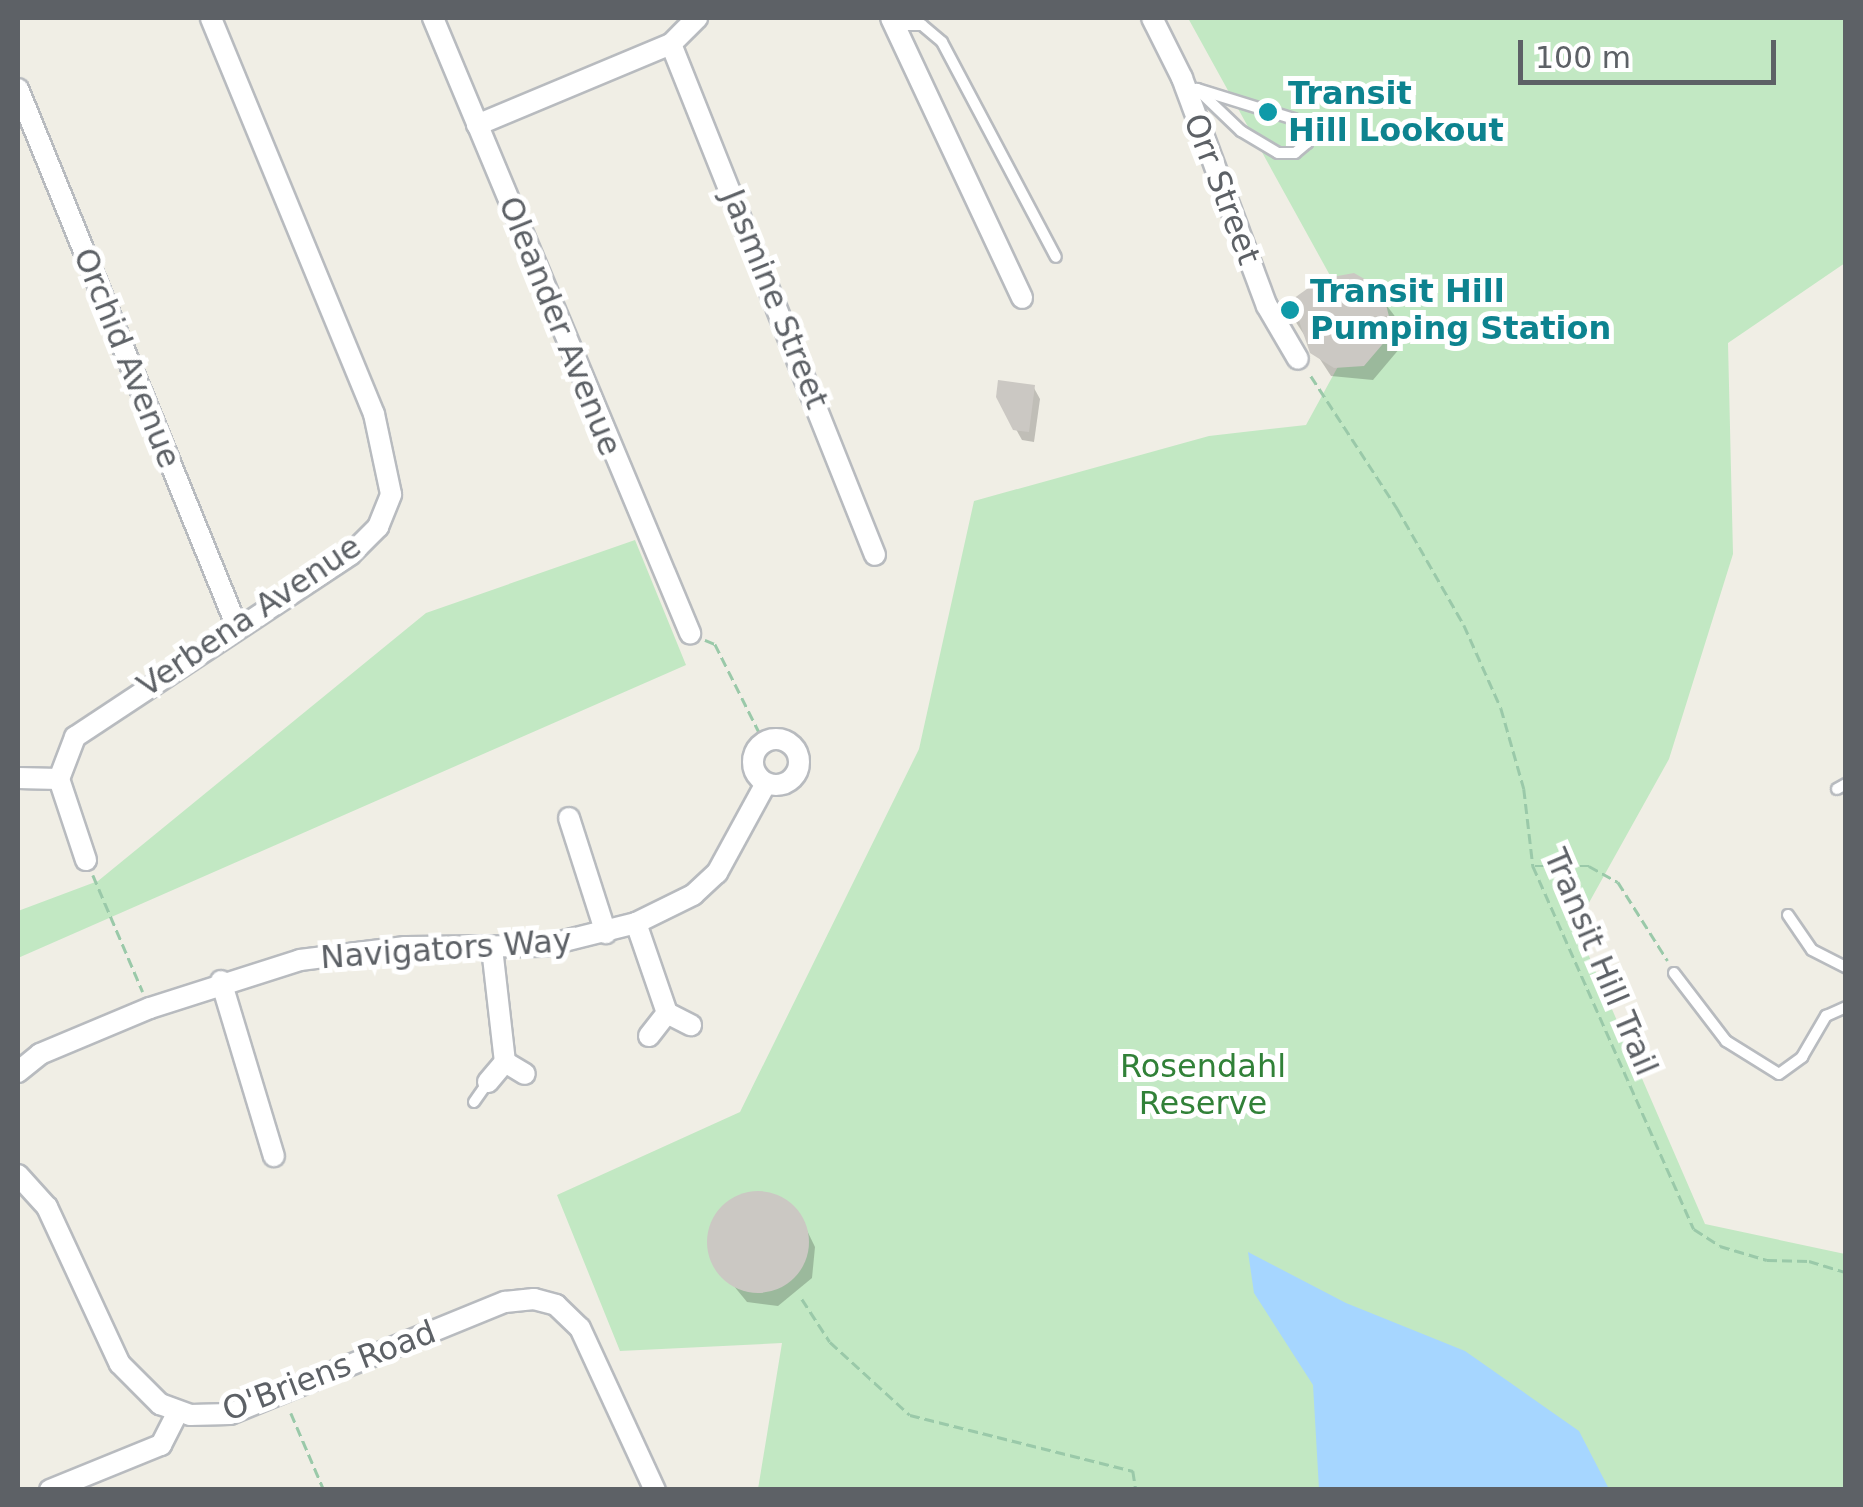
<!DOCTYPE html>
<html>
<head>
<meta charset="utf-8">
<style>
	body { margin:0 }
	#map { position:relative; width:1863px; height:1507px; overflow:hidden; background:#f0eee5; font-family:"DejaVu Sans",sans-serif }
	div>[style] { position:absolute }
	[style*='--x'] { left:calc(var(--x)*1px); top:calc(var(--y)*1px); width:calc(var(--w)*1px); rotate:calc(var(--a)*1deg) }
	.green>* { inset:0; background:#c2e8c3 }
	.water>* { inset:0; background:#a6d6ff }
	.shadow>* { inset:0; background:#0003 }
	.building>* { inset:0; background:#cbc8c3 }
	.round { border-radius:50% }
	.path>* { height:2.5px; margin-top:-1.25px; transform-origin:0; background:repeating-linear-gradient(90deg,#9ac9a9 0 10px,transparent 0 15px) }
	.roads { filter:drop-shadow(2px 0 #b8bbbf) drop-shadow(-2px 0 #b8bbbf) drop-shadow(0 2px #b8bbbf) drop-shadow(0 -2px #b8bbbf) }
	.lane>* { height:10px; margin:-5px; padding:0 5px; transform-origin:5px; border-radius:5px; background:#fff }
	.street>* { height:20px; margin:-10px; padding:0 10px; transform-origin:10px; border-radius:10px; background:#fff }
	.street>.ring { margin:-10px; padding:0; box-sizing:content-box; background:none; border:20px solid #fff; border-radius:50% }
	.dots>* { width:28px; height:28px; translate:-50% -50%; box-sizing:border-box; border:5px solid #fff; border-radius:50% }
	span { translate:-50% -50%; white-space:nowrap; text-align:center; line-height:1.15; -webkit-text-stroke:10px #fff; paint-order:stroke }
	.culture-label { font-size:32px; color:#0d838f; font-weight:700 }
	.left { translate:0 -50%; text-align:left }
	.street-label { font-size:32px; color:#5d6166 }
	.park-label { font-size:32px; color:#318138 }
	.frame { position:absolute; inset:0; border:20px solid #5d6166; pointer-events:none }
	.scale { position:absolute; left:1518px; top:40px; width:258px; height:45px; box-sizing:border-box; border:5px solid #5d6166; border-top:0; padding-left:12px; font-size:30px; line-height:35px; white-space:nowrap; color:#5d6166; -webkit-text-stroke:8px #fff; paint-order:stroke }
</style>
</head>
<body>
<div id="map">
	<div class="green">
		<i style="clip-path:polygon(1188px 18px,1845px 18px,1845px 263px,1728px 343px,1733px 554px,1669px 759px,1576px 926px,1705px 1224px,1845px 1254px,1845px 1489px,758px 1489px,782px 1343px,620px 1351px,557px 1195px,740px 1112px,919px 749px,974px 501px,1209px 436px,1306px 425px,1359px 328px)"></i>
		<i style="clip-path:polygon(635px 540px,686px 665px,18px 958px,18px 911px,98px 881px,426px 613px)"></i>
	</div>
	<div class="water">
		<i style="clip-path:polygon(1248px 1252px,1346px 1303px,1465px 1351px,1579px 1431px,1609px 1489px,1319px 1489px,1313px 1385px,1254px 1293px)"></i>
	</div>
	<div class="shadow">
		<i style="clip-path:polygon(1368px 281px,1397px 319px,1400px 348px,1373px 380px,1331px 376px,1286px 307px)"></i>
		<i style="clip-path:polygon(1034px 388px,1040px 399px,1034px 442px,1022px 440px,998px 397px)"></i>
		<i style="clip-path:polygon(742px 1196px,774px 1196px,800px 1216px,815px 1247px,812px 1278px,778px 1306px,747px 1302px,716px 1264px,710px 1248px,717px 1217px)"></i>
	</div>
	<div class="building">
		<i style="clip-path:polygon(1354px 273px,1382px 289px,1393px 332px,1364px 366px,1334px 368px,1310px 353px,1297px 315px,1290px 318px,1283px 306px,1321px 279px)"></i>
		<i style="clip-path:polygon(998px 380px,1035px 385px,1029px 432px,1013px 430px,996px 397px)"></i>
		<i class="round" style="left:707px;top:1191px;width:102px;height:102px"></i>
	</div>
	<div class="path">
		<i style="--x:1311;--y:376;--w:158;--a:56.9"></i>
		<i style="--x:1397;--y:508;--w:135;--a:60.2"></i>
		<i style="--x:1464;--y:625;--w:91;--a:66"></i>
		<i style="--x:1501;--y:708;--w:84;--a:74.1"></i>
		<i style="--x:1524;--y:789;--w:78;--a:83.3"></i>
		<i style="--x:1533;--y:866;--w:397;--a:66.1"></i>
		<i style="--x:1694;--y:1229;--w:31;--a:33"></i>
		<i style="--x:1720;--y:1246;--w:49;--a:16.6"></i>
		<i style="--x:1767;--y:1260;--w:42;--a:1.4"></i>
		<i style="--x:1809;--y:1261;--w:39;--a:17"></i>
		<i style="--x:705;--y:640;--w:11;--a:22"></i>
		<i style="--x:715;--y:644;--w:110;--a:63.4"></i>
		<i style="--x:1535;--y:866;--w:54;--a:0"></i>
		<i style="--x:1589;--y:866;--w:33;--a:29"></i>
		<i style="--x:1618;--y:882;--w:93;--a:57.7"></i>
		<i style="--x:93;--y:875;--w:127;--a:66.9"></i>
		<i style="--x:802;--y:1299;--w:51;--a:56.9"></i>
		<i style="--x:830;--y:1342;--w:108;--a:42.4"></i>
		<i style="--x:910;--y:1415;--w:230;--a:14.1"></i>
		<i style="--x:1133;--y:1471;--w:19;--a:81"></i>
		<i style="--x:291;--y:1413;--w:84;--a:66.8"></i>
	</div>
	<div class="roads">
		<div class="lane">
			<i style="--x:896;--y:25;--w:26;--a:0"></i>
			<i style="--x:922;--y:25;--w:26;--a:40"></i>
			<i style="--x:942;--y:42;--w:243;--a:62.1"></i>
			<i style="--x:1187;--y:90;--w:10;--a:-6"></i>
			<i style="--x:1197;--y:89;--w:61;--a:43.7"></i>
			<i style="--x:1241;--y:131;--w:43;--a:30.7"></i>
			<i style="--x:1278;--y:153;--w:17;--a:0"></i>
			<i style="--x:1295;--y:153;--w:16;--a:-40"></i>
			<i style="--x:1307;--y:143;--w:27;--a:-118"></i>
			<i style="--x:1294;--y:119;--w:102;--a:-162.8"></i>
			<i style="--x:1837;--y:789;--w:10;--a:-29"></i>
			<i style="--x:1788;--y:915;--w:42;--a:55.6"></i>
			<i style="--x:1812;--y:950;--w:38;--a:27"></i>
			<i style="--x:1674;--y:973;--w:86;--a:52.6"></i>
			<i style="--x:1726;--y:1041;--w:62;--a:31.9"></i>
			<i style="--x:1779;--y:1074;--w:29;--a:-36"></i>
			<i style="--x:1802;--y:1057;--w:48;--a:-59.7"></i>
			<i style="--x:1826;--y:1016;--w:22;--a:-24"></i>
			<i style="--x:474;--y:1102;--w:24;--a:-55"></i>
		</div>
		<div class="street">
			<i style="--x:433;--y:18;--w:667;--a:67.32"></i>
			<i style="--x:891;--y:18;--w:309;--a:64.9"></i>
			<i style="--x:1152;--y:18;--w:67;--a:63.4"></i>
			<i style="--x:1182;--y:78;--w:243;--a:69.6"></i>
			<i style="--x:1267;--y:306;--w:61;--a:59.7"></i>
			<i style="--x:671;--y:44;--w:550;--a:68.24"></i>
			<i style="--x:18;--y:89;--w:581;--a:67.85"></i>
			<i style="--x:477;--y:125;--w:210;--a:-22.7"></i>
			<i style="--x:671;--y:44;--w:37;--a:-45"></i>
			<i class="ring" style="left:753px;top:739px;width:26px;height:26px"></i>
			<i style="--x:18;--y:778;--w:41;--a:1.4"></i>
			<i style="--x:569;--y:818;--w:121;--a:72.2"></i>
			<i style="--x:86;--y:860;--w:85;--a:-108.4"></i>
			<i style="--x:59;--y:779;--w:45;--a:-69.1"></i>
			<i style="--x:75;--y:737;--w:330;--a:-33.5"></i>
			<i style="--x:350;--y:555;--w:40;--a:-45"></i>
			<i style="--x:378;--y:527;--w:35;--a:-68"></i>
			<i style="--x:391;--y:494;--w:82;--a:-102"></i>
			<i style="--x:374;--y:414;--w:428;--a:-112.4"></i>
			<i style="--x:636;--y:923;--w:95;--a:71"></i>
			<i style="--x:492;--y:948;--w:115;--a:83.5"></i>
			<i style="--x:221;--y:981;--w:183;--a:73.2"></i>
			<i style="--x:649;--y:1036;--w:29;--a:-52"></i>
			<i style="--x:667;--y:1013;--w:27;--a:27"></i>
			<i style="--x:18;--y:1072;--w:28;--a:-39"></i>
			<i style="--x:40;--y:1054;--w:119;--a:-22.7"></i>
			<i style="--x:150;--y:1008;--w:157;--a:-17.7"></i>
			<i style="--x:300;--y:960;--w:106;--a:-7.1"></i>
			<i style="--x:405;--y:947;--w:139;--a:-0.4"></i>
			<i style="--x:544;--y:946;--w:95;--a:-14"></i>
			<i style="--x:636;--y:923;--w:64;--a:-26.2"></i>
			<i style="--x:693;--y:895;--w:33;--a:-43"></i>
			<i style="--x:717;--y:873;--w:102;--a:-61.4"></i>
			<i style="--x:488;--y:1082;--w:26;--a:-50"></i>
			<i style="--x:505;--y:1062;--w:23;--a:31"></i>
			<i style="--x:18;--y:1175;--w:43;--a:47.8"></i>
			<i style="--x:47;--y:1207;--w:173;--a:65.1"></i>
			<i style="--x:120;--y:1364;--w:57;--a:45"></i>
			<i style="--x:160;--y:1404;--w:32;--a:20"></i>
			<i style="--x:190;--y:1415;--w:40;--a:-1.4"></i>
			<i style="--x:230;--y:1414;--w:297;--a:-22.2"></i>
			<i style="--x:505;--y:1302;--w:29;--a:-6"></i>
			<i style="--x:534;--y:1299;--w:23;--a:15"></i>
			<i style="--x:556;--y:1305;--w:33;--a:44"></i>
			<i style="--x:580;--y:1328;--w:179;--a:65.2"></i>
			<i style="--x:50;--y:1490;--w:120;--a:-22.1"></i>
			<i style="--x:161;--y:1445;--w:37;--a:-63"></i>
		</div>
	</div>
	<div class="dots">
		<i style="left:1268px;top:112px;background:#0f9aa8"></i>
		<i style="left:1290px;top:310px;background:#0f9aa8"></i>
	</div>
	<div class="culture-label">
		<span class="left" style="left:1288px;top:112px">Transit<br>Hill Lookout</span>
		<span class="left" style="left:1310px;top:310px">Transit Hill<br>Pumping Station</span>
	</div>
	<div class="street-label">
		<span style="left:1222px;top:189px;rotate:69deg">Orr Street</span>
		<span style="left:775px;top:299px;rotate:68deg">Jasmine Street</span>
		<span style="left:560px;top:326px;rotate:68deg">Oleander Avenue</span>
		<span style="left:127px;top:358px;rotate:68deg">Orchid Avenue</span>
		<span style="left:249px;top:616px;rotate:-34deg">Verbena Avenue</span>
		<span style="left:446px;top:949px;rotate:-4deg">Navigators Way</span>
		<span style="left:1601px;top:962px;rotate:67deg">Transit Hill Trail</span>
		<span style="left:329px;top:1371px;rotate:-21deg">O'Briens Road</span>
	</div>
	<div class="park-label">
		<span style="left:1203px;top:1085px">Rosendahl<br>Reserve</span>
	</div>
	<div class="frame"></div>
	<div class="scale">100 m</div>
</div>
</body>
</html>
